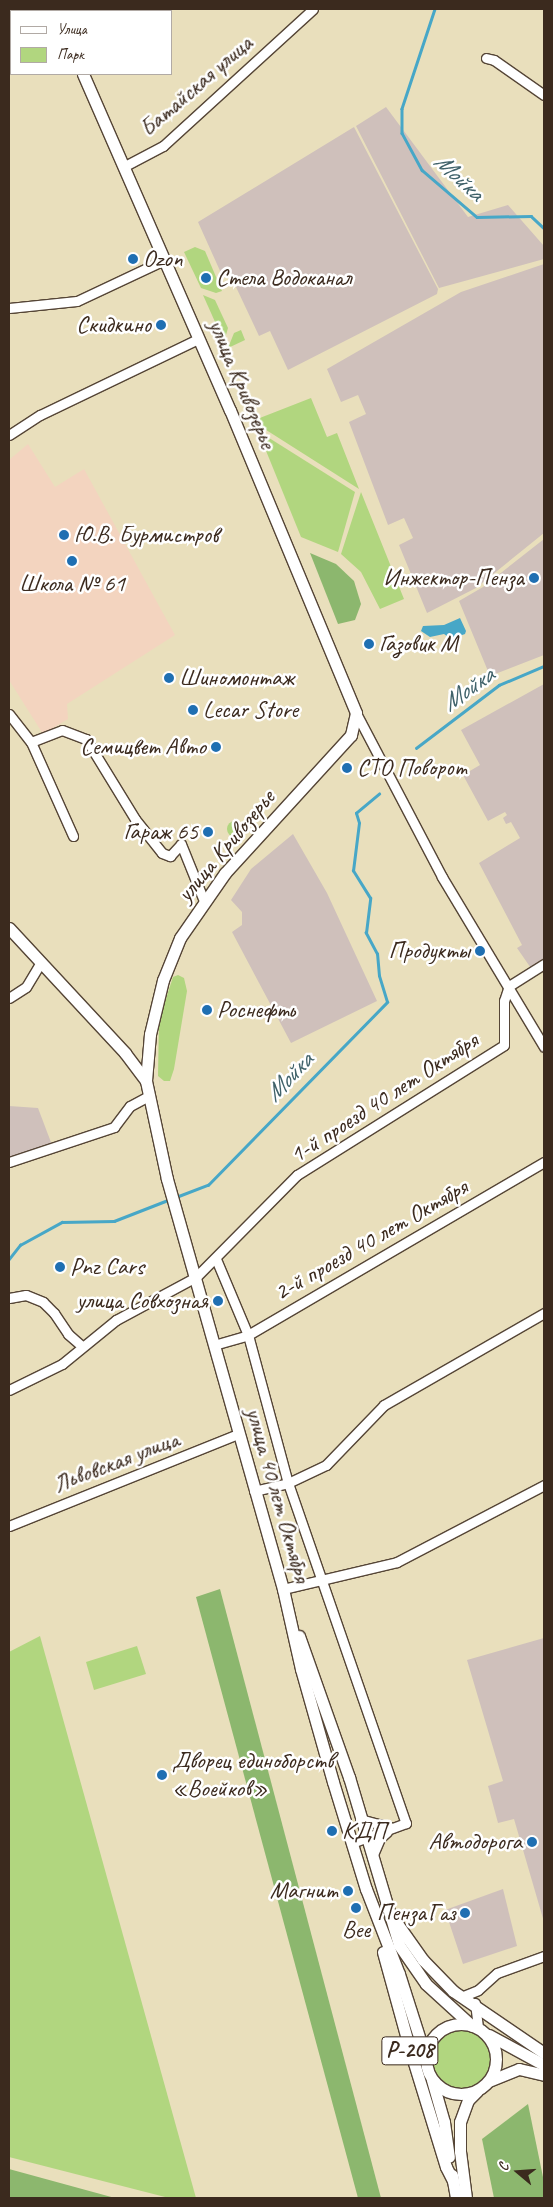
<!DOCTYPE html>
<html>
<head>
<meta charset="utf-8">
<style>
	body { margin:0 }
	#map { position:relative; width:553px; height:2207px; overflow:hidden; background:#e9dfbc; font-family:Caveat,sans-serif }
	div>[style] { position:absolute }
	[style*='--x'] { left:calc(var(--x)*1px); top:calc(var(--y)*1px); width:calc(var(--w)*1px); rotate:calc(var(--a)*1deg) }
	.built>* { inset:0; background:#f3d4bf }
	.industrial>* { inset:0; background:#cfc0bb }
	.green>* { inset:0; background:#b1d67f }
	.round { border-radius:50% }
	.forest>* { inset:0; background:#8cb76e }
	.water>* { inset:0; background:#47a7c7 }
	.stream>* { height:2.5px; margin:-1.25px; padding:0 1.25px; transform-origin:1.25px; border-radius:1.25px; background:#47a7c7 }
	.roads { filter:drop-shadow(1px 0 #554536) drop-shadow(-1px 0 #554536) drop-shadow(0 1px #554536) drop-shadow(0 -1px #554536) }
	.minor>* { height:9px; margin:-4.5px; padding:0 4.5px; transform-origin:4.5px; border-radius:4.5px; background:#fff }
	.major>* { height:11px; margin:-5.5px; padding:0 5.5px; transform-origin:5.5px; border-radius:5.5px; background:#fff }
	.major>.ring { margin:-5.5px; padding:0; box-sizing:content-box; background:none; border:11px solid #fff; border-radius:50% }
	.dots>* { width:14px; height:14px; translate:-50% -50%; box-sizing:border-box; border:2px solid #fff; border-radius:50% }
	span { translate:-50% -50%; white-space:nowrap; text-align:center; line-height:1.15; -webkit-text-stroke:5px #fff; paint-order:stroke }
	.shield-label span { padding:1px 4px; background:#fff; border:1px solid; border-radius:4px; -webkit-text-stroke-width:0 }
	.shield-label { font-size:22px; color:#3b2a1e; font-weight:700 }
	.street-label { font-size:24px; color:#3b2a1e }
	.poi-label { font-size:24px; color:#3b2a1e }
	.left { translate:0 -50%; text-align:left }
	.right { translate:-100% -50%; text-align:right }
	.water-label { font-size:25px; color:#40626a; font-style:italic }
	.frame { position:absolute; inset:0; border:10px solid #3b2a1e; pointer-events:none }
	.legend { position:absolute; left:10px; top:10px; width:162px; height:65px; box-sizing:border-box; background:#fff; border:1px solid #b1aaa5; margin:0; padding:6px 9px; list-style:none; font-size:15px; color:#3b2a1e }
	.legend li { display:flex; align-items:center; gap:10px; height:25px }
	.legend b { width:25px; border:1px solid #b1aaa5 }
	.north { position:absolute; left:493px; top:2147px; width:50px; height:50px; -webkit-text-stroke:4px #fff; paint-order:stroke; rotate:288deg; font-size:14px; font-weight:700; line-height:20px; text-align:center; color:#3b2a1e }
	.north::after { content:''; display:block; margin:auto; width:18px; height:22px; background:#3b2a1e; clip-path:polygon(50% 0,100% 100%,50% 72%,0 100%) }
</style>
</head>
<body>
<div id="map">
	<div class="built">
		<i style="clip-path:polygon(28px 444px,55px 487px,84px 469px,175px 635px,67px 704px,68px 719px,43px 734px,9px 680px,9px 460px)"></i>
	</div>
	<div class="industrial">
		<i style="clip-path:polygon(386px 107px,468px 217px,508px 205px,544px 246px,544px 259px,439px 288px,356px 126px)"></i>
		<i style="clip-path:polygon(354px 127px,438px 289px,437px 294px,288px 370px,270px 331px,259px 336px,228px 270px,221px 273px,198px 222px)"></i>
		<i style="clip-path:polygon(544px 264px,544px 533px,476px 588px,427px 613px,399px 545px,413px 538px,404px 518px,388px 525px,349px 422px,366px 414px,358px 395px,341px 402px,327px 369px,461px 292px)"></i>
		<i style="clip-path:polygon(544px 539px,544px 655px,490px 676px,459px 601px,483px 587px)"></i>
		<i style="clip-path:polygon(544px 684px,544px 968px,535px 974px,517px 948px,522px 945px,479px 863px,520px 838px,511px 822px,506px 824px,503px 818px,507px 815px,505px 812px,488px 821px,463px 775px,480px 765px,461px 730px)"></i>
		<i style="clip-path:polygon(293px 834px,327px 893px,377px 1001px,291px 1043px,232px 932px,242px 925px,242px 912px,231px 900px,251px 869px)"></i>
		<i style="clip-path:polygon(9px 1106px,38px 1108px,52px 1145px,9px 1157px)"></i>
		<i style="clip-path:polygon(544px 1638px,544px 1922px,514px 1819px,498px 1823px,488px 1786px,503px 1781px,467px 1660px)"></i>
		<i style="clip-path:polygon(503px 1889px,517px 1946px,463px 1964px,445px 1910px)"></i>
	</div>
	<div class="green">
		<i style="clip-path:polygon(195px 247px,205px 251px,222px 291px,216px 293px,201px 288px,184px 252px)"></i>
		<i style="clip-path:polygon(203px 295px,215px 300px,228px 328px,224px 342px)"></i>
		<i style="clip-path:polygon(241px 330px,245px 340px,228px 348px,234px 333px)"></i>
		<i style="clip-path:polygon(311px 398px,327px 437px,337px 433px,359px 489px,252px 421px)"></i>
		<i style="clip-path:polygon(258px 431px,355px 492px,338px 552px,301px 537px)"></i>
		<i style="clip-path:polygon(361px 492px,404px 599px,380px 609px,361px 572px,341px 554px)"></i>
		<i class="round" style="left:227px;top:821px;width:16px;height:16px"></i>
		<i style="clip-path:polygon(178px 975px,184px 978px,187px 991px,174px 1069px,170px 1081px,164px 1081px,158px 1076px,159px 1020px,173px 977px)"></i>
		<i style="clip-path:polygon(40px 1636px,196px 2198px,169px 2198px,9px 2157px,9px 1652px)"></i>
		<i style="clip-path:polygon(137px 1646px,146px 1674px,94px 1690px,86px 1662px)"></i>
		<i class="round" style="left:431px;top:2029px;width:60px;height:60px"></i>
	</div>
	<div class="forest">
		<i style="clip-path:polygon(310px 553px,336px 564px,354px 581px,361px 604px,355px 620px,338px 624px)"></i>
		<i style="clip-path:polygon(220px 1589px,381px 2198px,358px 2198px,196px 1597px)"></i>
		<i style="clip-path:polygon(528px 2104px,544px 2182px,544px 2198px,494px 2198px,482px 2139px)"></i>
		<i style="clip-path:polygon(9px 2169px,115px 2198px,9px 2198px)"></i>
	</div>
	<div class="water">
		<i style="clip-path:polygon(460px 618px,466px 631px,465px 634px,451px 639px,444px 634px,430px 637px,421px 631px,423px 626px,444px 625px)"></i>
	</div>
	<div class="stream">
		<i style="--x:435;--y:9;--w:105;--a:108.3"></i>
		<i style="--x:402;--y:109;--w:24;--a:90"></i>
		<i style="--x:402;--y:133;--w:42;--a:61.6"></i>
		<i style="--x:422;--y:170;--w:72;--a:40.5"></i>
		<i style="--x:477;--y:217;--w:54;--a:-1.1"></i>
		<i style="--x:531;--y:216;--w:18;--a:43"></i>
		<i style="--x:416;--y:748;--w:104;--a:-37.2"></i>
		<i style="--x:499;--y:685;--w:49;--a:-22.9"></i>
		<i style="--x:176;--y:1197;--w:34;--a:-21"></i>
		<i style="--x:208;--y:1185;--w:256;--a:-45.6"></i>
		<i style="--x:387;--y:1002;--w:27;--a:-107"></i>
		<i style="--x:379;--y:976;--w:22;--a:-95"></i>
		<i style="--x:377;--y:954;--w:24;--a:-118"></i>
		<i style="--x:366;--y:933;--w:35;--a:-83"></i>
		<i style="--x:370;--y:898;--w:32;--a:-122"></i>
		<i style="--x:353;--y:871;--w:48;--a:-82.9"></i>
		<i style="--x:359;--y:823;--w:10;--a:-107"></i>
		<i style="--x:356;--y:813;--w:30;--a:-40"></i>
		<i style="--x:9;--y:1259;--w:18;--a:-52"></i>
		<i style="--x:20;--y:1245;--w:48;--a:-28.7"></i>
		<i style="--x:62;--y:1222;--w:52;--a:-1.1"></i>
		<i style="--x:114;--y:1221;--w:58;--a:-21.3"></i>
	</div>
	<div class="roads">
		<div class="minor">
			<i style="--x:486;--y:58;--w:8;--a:14"></i>
			<i style="--x:494;--y:60;--w:61;--a:35"></i>
			<i style="--x:123;--y:167;--w:45;--a:-27.7"></i>
			<i style="--x:163;--y:146;--w:203;--a:-42.4"></i>
			<i style="--x:9;--y:308;--w:68;--a:-5.9"></i>
			<i style="--x:77;--y:301;--w:96;--a:-25.2"></i>
			<i style="--x:9;--y:435;--w:37;--a:-33"></i>
			<i style="--x:40;--y:415;--w:175;--a:-25.7"></i>
			<i style="--x:356;--y:713;--w:185;--a:62.3"></i>
			<i style="--x:442;--y:877;--w:198;--a:59"></i>
			<i style="--x:9;--y:714;--w:36;--a:52"></i>
			<i style="--x:31;--y:742;--w:103;--a:65.9"></i>
			<i style="--x:31;--y:742;--w:33;--a:-21"></i>
			<i style="--x:62;--y:730;--w:26;--a:21"></i>
			<i style="--x:86;--y:739;--w:94;--a:58.5"></i>
			<i style="--x:135;--y:819;--w:43;--a:51.5"></i>
			<i style="--x:162;--y:853;--w:9;--a:21"></i>
			<i style="--x:170;--y:856;--w:16;--a:-47"></i>
			<i style="--x:181;--y:844;--w:61;--a:68"></i>
			<i style="--x:9;--y:998;--w:20;--a:-33"></i>
			<i style="--x:26;--y:987;--w:29;--a:-59"></i>
			<i style="--x:9;--y:1162;--w:111;--a:-18.4"></i>
			<i style="--x:114;--y:1127;--w:26;--a:-53"></i>
			<i style="--x:130;--y:1106;--w:19;--a:-28"></i>
			<i style="--x:216;--y:1259;--w:82;--a:67.2"></i>
			<i style="--x:248;--y:1335;--w:153;--a:74.9"></i>
			<i style="--x:288;--y:1483;--w:360;--a:70.9"></i>
			<i style="--x:406;--y:1823;--w:58;--a:159.7"></i>
			<i style="--x:9;--y:1298;--w:17;--a:-10"></i>
			<i style="--x:26;--y:1295;--w:18;--a:22"></i>
			<i style="--x:43;--y:1302;--w:16;--a:45"></i>
			<i style="--x:54;--y:1313;--w:25;--a:56"></i>
			<i style="--x:68;--y:1334;--w:18;--a:41"></i>
			<i style="--x:214;--y:1345;--w:35;--a:-16"></i>
			<i style="--x:248;--y:1335;--w:343;--a:-30.3"></i>
			<i style="--x:9;--y:1390;--w:59;--a:-26.1"></i>
			<i style="--x:62;--y:1364;--w:70;--a:-39.2"></i>
			<i style="--x:116;--y:1320;--w:91;--a:-28.3"></i>
			<i style="--x:196;--y:1277;--w:144;--a:-45.3"></i>
			<i style="--x:297;--y:1175;--w:244;--a:-32.1"></i>
			<i style="--x:504;--y:1045;--w:44;--a:-90"></i>
			<i style="--x:504;--y:1001;--w:16;--a:-72"></i>
			<i style="--x:509;--y:986;--w:41;--a:-32.2"></i>
			<i style="--x:254;--y:1491;--w:35;--a:-13"></i>
			<i style="--x:288;--y:1483;--w:42;--a:-25.3"></i>
			<i style="--x:326;--y:1465;--w:83;--a:-46"></i>
			<i style="--x:384;--y:1405;--w:185;--a:-29.9"></i>
			<i style="--x:9;--y:1526;--w:247;--a:-21.9"></i>
			<i style="--x:283;--y:1589;--w:117;--a:-13.3"></i>
			<i style="--x:397;--y:1562;--w:166;--a:-27.6"></i>
			<i style="--x:360;--y:1819;--w:31;--a:15"></i>
			<i style="--x:372;--y:1857;--w:21;--a:-67"></i>
			<i style="--x:380;--y:1838;--w:9;--a:-41"></i>
			<i style="--x:461;--y:1997;--w:18;--a:-22"></i>
			<i style="--x:478;--y:1990;--w:25;--a:-42"></i>
			<i style="--x:497;--y:1973;--w:50;--a:-19.9"></i>
			<i style="--x:475;--y:2003;--w:25;--a:83"></i>
		</div>
		<div class="major">
			<i style="--x:54;--y:9;--w:2;--a:63"></i>
			<i style="--x:83;--y:74;--w:367;--a:66.4"></i>
			<i style="--x:230;--y:410;--w:328;--a:67.4"></i>
			<i style="--x:356;--y:713;--w:23;--a:103"></i>
			<i style="--x:351;--y:735;--w:187;--a:132.4"></i>
			<i style="--x:225;--y:873;--w:79;--a:124.7"></i>
			<i style="--x:180;--y:938;--w:45;--a:112"></i>
			<i style="--x:163;--y:980;--w:56;--a:103.5"></i>
			<i style="--x:150;--y:1034;--w:47;--a:94.9"></i>
			<i style="--x:146;--y:1081;--w:100;--a:77.9"></i>
			<i style="--x:167;--y:1179;--w:426;--a:74.2"></i>
			<i style="--x:283;--y:1589;--w:82;--a:77.3"></i>
			<i style="--x:301;--y:1669;--w:117;--a:74.2"></i>
			<i style="--x:333;--y:1782;--w:112;--a:72.9"></i>
			<i style="--x:366;--y:1889;--w:91;--a:68.8"></i>
			<i style="--x:399;--y:1974;--w:92;--a:72.3"></i>
			<i style="--x:9;--y:928;--w:171;--a:47.1"></i>
			<i style="--x:125;--y:1053;--w:35;--a:53"></i>
			<i style="--x:299;--y:1636;--w:150;--a:70.5"></i>
			<i style="--x:349;--y:1777;--w:175;--a:73.4"></i>
			<i style="--x:399;--y:1945;--w:47;--a:55.3"></i>
			<i style="--x:426;--y:1984;--w:62;--a:42.4"></i>
			<i style="--x:396;--y:1922;--w:47;--a:54.6"></i>
			<i style="--x:423;--y:1960;--w:43;--a:45.9"></i>
			<i style="--x:453;--y:1991;--w:110;--a:34.3"></i>
			<i style="--x:383;--y:1952;--w:102;--a:74.6"></i>
			<i style="--x:410;--y:2050;--w:122;--a:72.9"></i>
			<i style="--x:446;--y:2167;--w:16;--a:63"></i>
			<i class="ring" style="left:426px;top:2024px;width:59px;height:59px"></i>
			<i style="--x:489;--y:2035;--w:63;--a:28.6"></i>
			<i style="--x:432;--y:2080;--w:44;--a:74.1"></i>
			<i style="--x:444;--y:2122;--w:35;--a:82"></i>
			<i style="--x:489;--y:2081;--w:32;--a:-22"></i>
			<i style="--x:519;--y:2069;--w:26;--a:13"></i>
			<i style="--x:452;--y:2175;--w:23;--a:80"></i>
			<i style="--x:466;--y:2198;--w:47;--a:-97.3"></i>
			<i style="--x:460;--y:2151;--w:29;--a:-90"></i>
			<i style="--x:460;--y:2122;--w:23;--a:-70"></i>
			<i style="--x:468;--y:2100;--w:13;--a:-45"></i>
		</div>
	</div>
	<div class="dots">
		<i style="left:133px;top:259px;background:#1f6fb2"></i>
		<i style="left:206px;top:278px;background:#1f6fb2"></i>
		<i style="left:161px;top:325px;background:#1f6fb2"></i>
		<i style="left:64px;top:535px;background:#1f6fb2"></i>
		<i style="left:72px;top:561px;background:#1f6fb2"></i>
		<i style="left:534px;top:578px;background:#1f6fb2"></i>
		<i style="left:369px;top:644px;background:#1f6fb2"></i>
		<i style="left:169px;top:678px;background:#1f6fb2"></i>
		<i style="left:193px;top:710px;background:#1f6fb2"></i>
		<i style="left:216px;top:747px;background:#1f6fb2"></i>
		<i style="left:347px;top:768px;background:#1f6fb2"></i>
		<i style="left:208px;top:832px;background:#1f6fb2"></i>
		<i style="left:480px;top:951px;background:#1f6fb2"></i>
		<i style="left:207px;top:1010px;background:#1f6fb2"></i>
		<i style="left:60px;top:1267px;background:#1f6fb2"></i>
		<i style="left:218px;top:1301px;background:#1f6fb2"></i>
		<i style="left:162px;top:1775px;background:#1f6fb2"></i>
		<i style="left:332px;top:1831px;background:#1f6fb2"></i>
		<i style="left:532px;top:1842px;background:#1f6fb2"></i>
		<i style="left:348px;top:1891px;background:#1f6fb2"></i>
		<i style="left:356px;top:1908px;background:#1f6fb2"></i>
		<i style="left:465px;top:1913px;background:#1f6fb2"></i>
	</div>
	<div class="shield-label">
		<span style="left:410px;top:2051px">Р-208</span>
	</div>
	<div class="street-label">
		<span style="left:196px;top:86px;rotate:-41deg">Батайская улица</span>
		<span style="left:242px;top:384px;rotate:67deg">улица Кривозерье</span>
		<span style="left:226px;top:846px;rotate:-50deg">улица Кривозерье</span>
		<span style="left:384px;top:1098px;rotate:-33deg">1-й проезд 40 лет Октября</span>
		<span style="left:371px;top:1240px;rotate:-30deg">2-й проезд 40 лет Октября</span>
		<span style="left:116px;top:1462px;rotate:-21deg">Львовская улица</span>
		<span style="left:278px;top:1495px;rotate:74deg">улица 40 лет Октября</span>
	</div>
	<div class="poi-label">
		<span class="left" style="left:143px;top:259px">Ozon</span>
		<span class="left" style="left:216px;top:278px">Стела Водоканал</span>
		<span class="right" style="left:151px;top:325px">Скидкино</span>
		<span class="left" style="left:74px;top:535px">Ю.В. Бурмистров</span>
		<span class="right" style="left:524px;top:578px">Инжектор-Пенза</span>
		<span style="left:72px;top:584px">Школа № 61</span>
		<span class="left" style="left:379px;top:644px">Газовик М</span>
		<span class="left" style="left:179px;top:678px">Шиномонтаж</span>
		<span class="left" style="left:203px;top:710px">Lecar Store</span>
		<span class="right" style="left:206px;top:747px">Семицвет Авто</span>
		<span class="left" style="left:357px;top:768px">СТО Поворот</span>
		<span class="right" style="left:198px;top:832px">Гараж 65</span>
		<span class="right" style="left:470px;top:951px">Продукты</span>
		<span class="left" style="left:217px;top:1010px">Роснефть</span>
		<span class="left" style="left:70px;top:1267px">Pnz Cars</span>
		<span class="right" style="left:208px;top:1301px">улица Совхозная</span>
		<span class="left" style="left:172px;top:1775px">Дворец единоборств<br>«Воейков»</span>
		<span class="left" style="left:342px;top:1831px">КДП</span>
		<span class="right" style="left:522px;top:1842px">Автодорога</span>
		<span class="right" style="left:338px;top:1891px">Магнит</span>
		<span class="right" style="left:455px;top:1913px">ПензаГаз</span>
		<span style="left:356px;top:1930px">Bee</span>
	</div>
	<div class="water-label">
		<span style="left:459px;top:177px;rotate:43deg">Мойка</span>
		<span style="left:468px;top:689px;rotate:-35deg">Мойка</span>
		<span style="left:289px;top:1077px;rotate:-46deg">Мойка</span>
	</div>
	<div class="frame"></div>
	<ul class="legend">
	<li><b style="height:6px;background:#fff"></b>Улица</li>
	<li><b style="height:14px;background:#b1d67f"></b>Парк</li>
	</ul>
	<div class="north">С</div>
</div>
</body>
</html>
